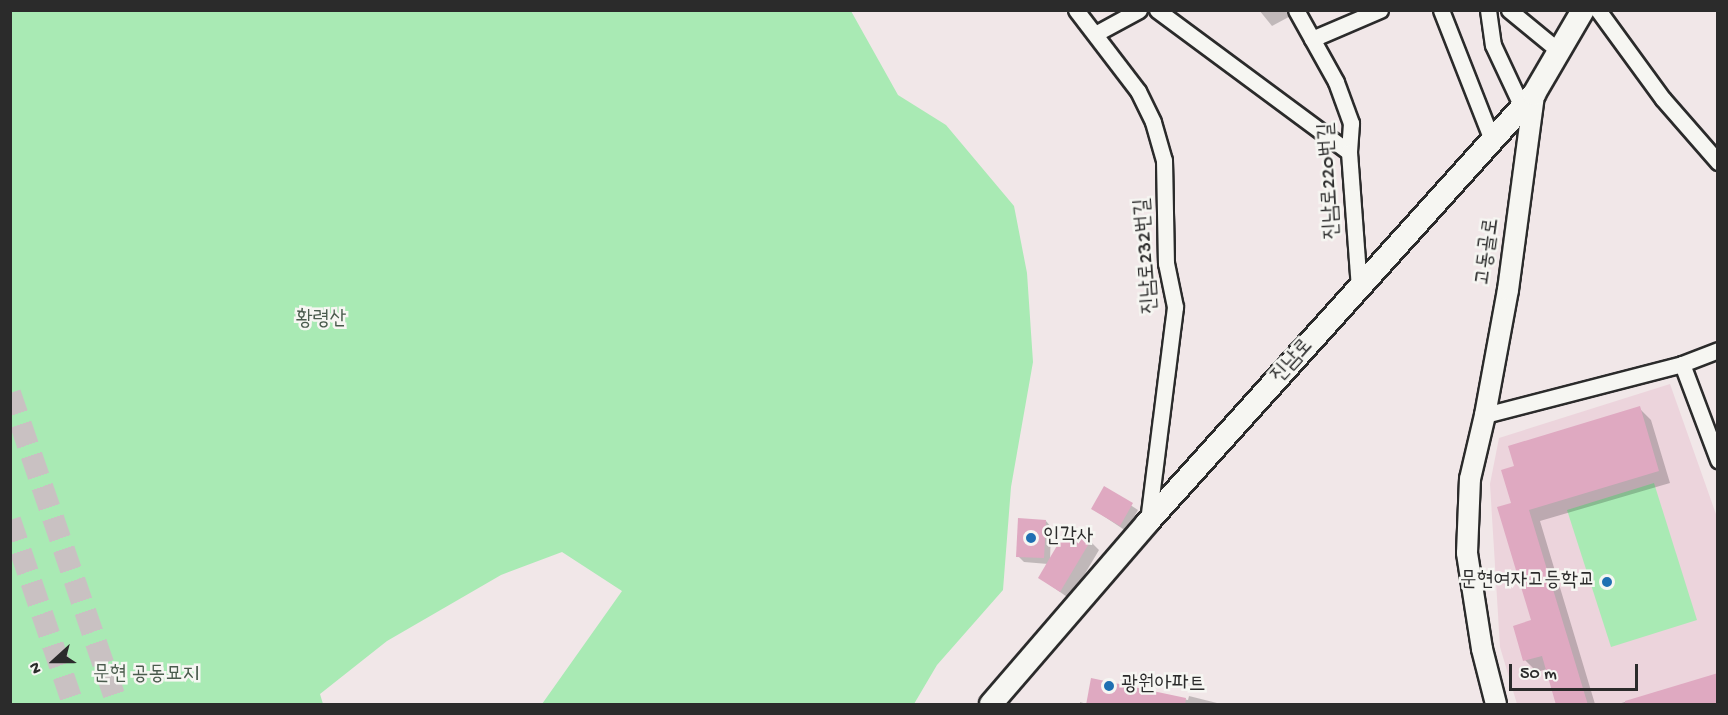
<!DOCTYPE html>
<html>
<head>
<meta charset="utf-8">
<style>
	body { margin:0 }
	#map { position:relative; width:1728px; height:715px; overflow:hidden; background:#f1e7e8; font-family:"Gochi Hand","Poor Story",sans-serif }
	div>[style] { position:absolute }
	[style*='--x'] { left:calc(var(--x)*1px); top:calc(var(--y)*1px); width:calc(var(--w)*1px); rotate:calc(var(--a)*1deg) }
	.built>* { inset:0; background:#ecd4dc }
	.green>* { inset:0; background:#a9eab4 }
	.shadow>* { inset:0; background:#0003 }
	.building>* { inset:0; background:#dfa9c1 }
	.secondary-tunnel>* { height:22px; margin-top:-11px; transform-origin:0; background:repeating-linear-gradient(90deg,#c9c1c2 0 22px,transparent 0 33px) }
	.roads { filter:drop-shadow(2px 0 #2b2b2b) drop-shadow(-2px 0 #2b2b2b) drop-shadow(0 2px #2b2b2b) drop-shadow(0 -2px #2b2b2b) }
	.minor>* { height:15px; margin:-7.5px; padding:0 7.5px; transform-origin:7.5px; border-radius:7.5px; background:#f6f6f2 }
	.tertiary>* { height:20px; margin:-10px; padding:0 10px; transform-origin:10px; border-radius:10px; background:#f6f6f2 }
	.secondary>* { height:22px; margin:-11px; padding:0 11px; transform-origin:11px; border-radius:11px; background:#f6f6f2 }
	.dots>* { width:16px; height:16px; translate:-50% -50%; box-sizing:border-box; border:3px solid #f6f6f2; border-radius:50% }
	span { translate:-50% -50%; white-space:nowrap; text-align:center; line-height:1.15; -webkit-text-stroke:5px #f6f6f2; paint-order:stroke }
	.street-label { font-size:21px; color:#2b2b2b }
	.park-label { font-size:21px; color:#4a5b4d }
	.poi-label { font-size:21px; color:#2b2b2b }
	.left { translate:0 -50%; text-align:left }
	.right { translate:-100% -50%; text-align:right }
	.frame { position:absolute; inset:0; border:12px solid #2b2b2b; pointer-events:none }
	.north { position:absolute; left:24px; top:631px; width:60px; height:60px; -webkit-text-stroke:4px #f6f6f2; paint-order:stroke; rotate:249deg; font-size:16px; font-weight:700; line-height:24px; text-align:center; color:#2b2b2b }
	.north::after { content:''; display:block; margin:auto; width:21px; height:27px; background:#2b2b2b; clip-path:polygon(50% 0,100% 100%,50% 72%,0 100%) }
	.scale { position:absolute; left:1509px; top:664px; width:129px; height:27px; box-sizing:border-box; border:3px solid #2b2b2b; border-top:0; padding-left:8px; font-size:18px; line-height:21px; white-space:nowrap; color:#2b2b2b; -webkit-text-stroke:4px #f6f6f2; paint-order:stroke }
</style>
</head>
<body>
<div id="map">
	<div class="built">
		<i style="clip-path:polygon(1670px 384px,1717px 517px,1717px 704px,1517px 704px,1500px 647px,1490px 484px,1499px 438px)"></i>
	</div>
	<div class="green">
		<i style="clip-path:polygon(10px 11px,851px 11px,898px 95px,946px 125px,1014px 206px,1027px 273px,1033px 362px,1011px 487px,1003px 590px,937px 665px,914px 704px,542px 704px,622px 591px,562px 552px,501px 575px,387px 641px,320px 694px,323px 704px,11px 704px)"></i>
		<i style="clip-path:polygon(1654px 483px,1697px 620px,1611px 647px,1567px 510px)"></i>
	</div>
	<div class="shadow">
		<i style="clip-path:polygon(1259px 10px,1298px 10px,1298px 12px,1272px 26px)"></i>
		<i style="clip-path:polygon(1639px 408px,1651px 420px,1670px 483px,1540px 521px,1595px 704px,1558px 704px,1547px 669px,1537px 672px,1525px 660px,1533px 621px,1513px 504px)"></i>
		<i style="clip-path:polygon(1104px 488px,1138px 510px,1126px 531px,1093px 509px)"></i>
		<i style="clip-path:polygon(1046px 521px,1051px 527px,1050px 562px,1090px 541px,1099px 550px,1070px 599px,1040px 578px,1048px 564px,1024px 562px,1018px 556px)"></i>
		<i style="clip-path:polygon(1718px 675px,1718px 704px,1618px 704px)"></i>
		<i style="clip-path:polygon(1092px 680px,1188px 700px,1189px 696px,1221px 704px,1080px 704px,1080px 702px,1087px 704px)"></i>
	</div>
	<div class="building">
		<i style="clip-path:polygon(1640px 406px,1659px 471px,1529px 510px,1588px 705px,1556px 705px,1542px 656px,1523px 661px,1513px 626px,1531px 620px,1497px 507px,1511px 503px,1501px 470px,1514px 466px,1508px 446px)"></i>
		<i style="clip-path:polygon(1104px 486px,1133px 503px,1120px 526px,1091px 509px)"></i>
		<i style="clip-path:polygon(1018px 518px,1046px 520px,1044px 558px,1016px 557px)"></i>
		<i style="clip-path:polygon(1068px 527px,1091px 540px,1060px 592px,1038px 578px)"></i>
		<i style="clip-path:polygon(1718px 673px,1718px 703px,1625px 705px,1625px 701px)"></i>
		<i style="clip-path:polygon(1091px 678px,1186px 698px,1185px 705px,1086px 705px)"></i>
	</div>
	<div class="secondary-tunnel">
		<i style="--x:10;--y:393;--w:329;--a:71"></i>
		<i style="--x:10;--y:520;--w:194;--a:71.1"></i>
	</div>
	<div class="roads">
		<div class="minor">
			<i style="--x:1076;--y:10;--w:102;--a:52.6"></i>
			<i style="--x:1138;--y:91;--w:34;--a:64"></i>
			<i style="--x:1153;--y:122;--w:40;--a:74"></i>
			<i style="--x:1164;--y:160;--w:103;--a:88.9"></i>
			<i style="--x:1166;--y:263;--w:45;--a:78.4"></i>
			<i style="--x:1175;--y:307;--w:217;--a:97.2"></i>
			<i style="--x:1157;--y:10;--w:239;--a:36.5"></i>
			<i style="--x:1296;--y:10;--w:82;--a:60.9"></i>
			<i style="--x:1336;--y:82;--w:44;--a:69.9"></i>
			<i style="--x:1351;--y:123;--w:29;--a:94"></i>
			<i style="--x:1349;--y:152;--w:137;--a:85.8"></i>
			<i style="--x:1441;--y:10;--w:140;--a:68.6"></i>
			<i style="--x:1488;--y:10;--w:35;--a:82"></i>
			<i style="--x:1493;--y:45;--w:68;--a:64.9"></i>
			<i style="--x:1509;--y:10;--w:65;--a:39.4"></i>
			<i style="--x:1598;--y:10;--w:110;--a:53.9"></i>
			<i style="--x:1663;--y:99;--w:84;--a:48.9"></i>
			<i style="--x:1095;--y:34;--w:50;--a:-28.6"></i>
			<i style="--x:1312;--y:39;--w:74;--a:-23.1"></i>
			<i style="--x:1682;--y:364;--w:103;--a:69.4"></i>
			<i style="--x:1485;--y:415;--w:203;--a:-14.5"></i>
			<i style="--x:1682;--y:364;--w:39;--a:-21"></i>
		</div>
		<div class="tertiary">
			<i style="--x:1496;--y:704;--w:57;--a:-104.3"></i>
			<i style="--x:1482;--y:649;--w:97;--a:-98.9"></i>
			<i style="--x:1467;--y:553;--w:74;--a:-87.7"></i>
			<i style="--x:1470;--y:479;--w:66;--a:-76.8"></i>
			<i style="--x:1485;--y:415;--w:127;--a:-79.6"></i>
			<i style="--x:1508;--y:290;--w:198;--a:-82.4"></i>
		</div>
		<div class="secondary">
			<i style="--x:991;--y:704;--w:239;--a:-49.2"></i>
			<i style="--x:1147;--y:523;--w:578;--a:-47.95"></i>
			<i style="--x:1534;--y:94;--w:97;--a:-59.7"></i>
		</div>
	</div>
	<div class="dots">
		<i style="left:1031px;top:538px;background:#1f6fb2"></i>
		<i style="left:1607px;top:582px;background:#1f6fb2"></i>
		<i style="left:1109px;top:686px;background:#1f6fb2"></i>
	</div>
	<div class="street-label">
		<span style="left:1331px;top:181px;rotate:-93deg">진남로220번길</span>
		<span style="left:1489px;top:252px;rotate:-82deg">고동골로</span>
		<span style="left:1148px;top:256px;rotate:-94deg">진남로232번길</span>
		<span style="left:1293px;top:362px;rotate:-48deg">진남로</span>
	</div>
	<div class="park-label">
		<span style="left:321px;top:321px">황령산</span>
		<span style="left:146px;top:676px">문현 공동묘지</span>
	</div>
	<div class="poi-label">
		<span class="left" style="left:1043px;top:538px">인각사</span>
		<span class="right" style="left:1595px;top:582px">문현여자고등학교</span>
		<span class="left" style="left:1121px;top:686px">광원아파트</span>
	</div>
	<div class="frame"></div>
	<div class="north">N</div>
	<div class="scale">50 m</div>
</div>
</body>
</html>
